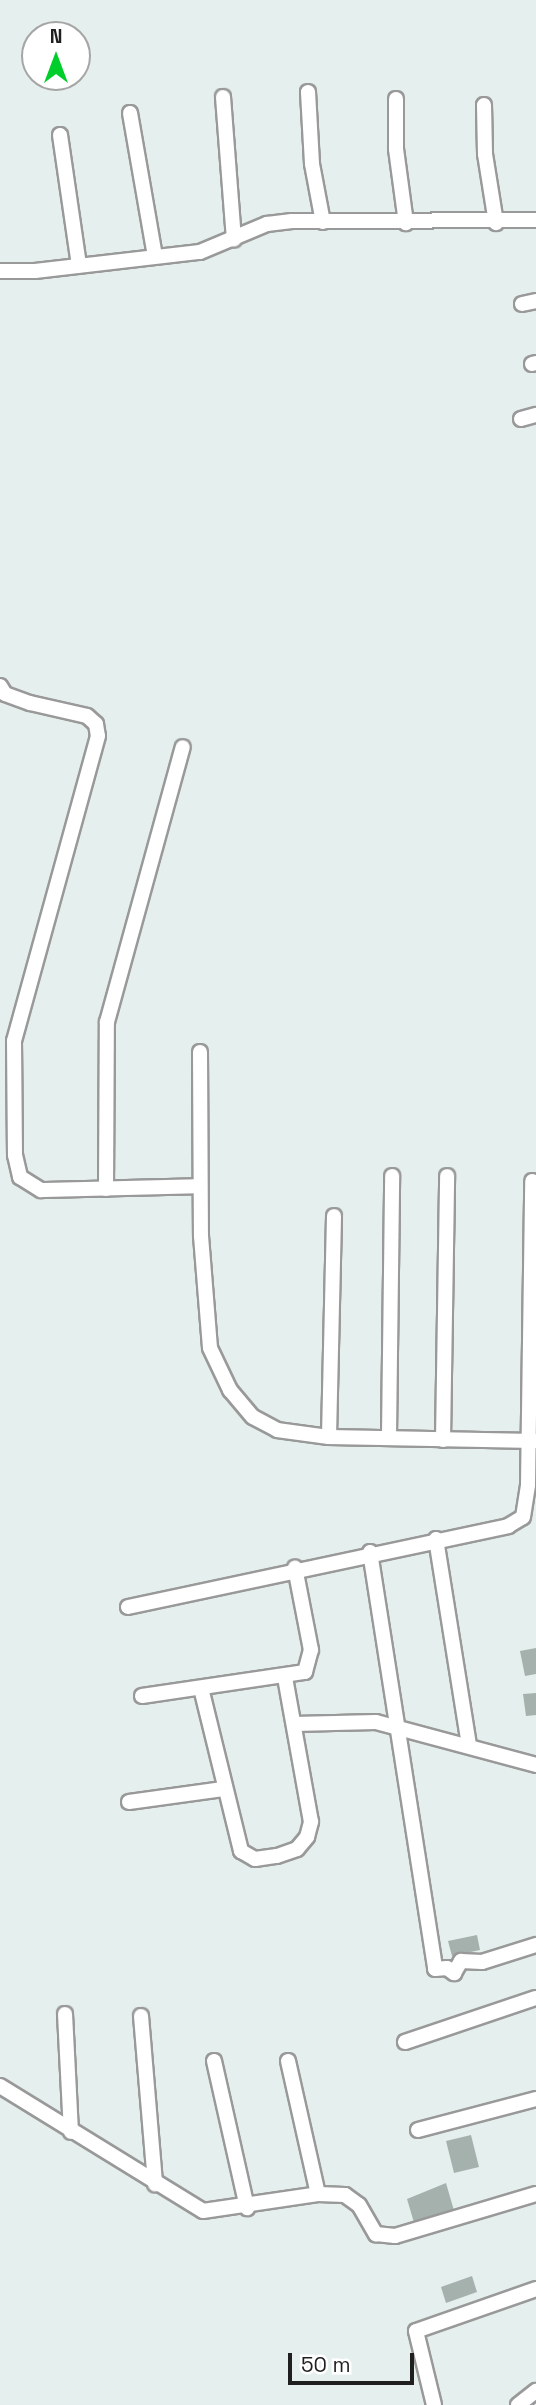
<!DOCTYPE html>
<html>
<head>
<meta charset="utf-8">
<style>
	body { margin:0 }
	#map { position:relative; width:536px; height:2405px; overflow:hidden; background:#e5f0ee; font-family:"Space Grotesk",sans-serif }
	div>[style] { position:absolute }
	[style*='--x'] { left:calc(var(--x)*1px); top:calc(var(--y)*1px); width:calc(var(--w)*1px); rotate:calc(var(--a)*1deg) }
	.building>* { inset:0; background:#a4b1ad }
	.roads { filter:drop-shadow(2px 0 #999) drop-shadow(-2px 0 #999) drop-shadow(0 2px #999) drop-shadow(0 -2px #999) }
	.minor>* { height:14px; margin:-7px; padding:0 7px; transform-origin:7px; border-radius:7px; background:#fff }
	span { translate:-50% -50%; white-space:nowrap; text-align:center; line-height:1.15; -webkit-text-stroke:6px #fff; paint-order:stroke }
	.north { position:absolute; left:21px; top:21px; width:70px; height:70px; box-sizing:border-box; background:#fff; border:2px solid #a5a5a5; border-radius:50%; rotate:0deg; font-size:19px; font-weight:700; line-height:28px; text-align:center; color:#1f1f1f }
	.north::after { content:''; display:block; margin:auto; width:24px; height:32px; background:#00ce2a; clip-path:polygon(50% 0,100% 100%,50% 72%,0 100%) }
	.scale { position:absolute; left:288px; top:2353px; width:126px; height:32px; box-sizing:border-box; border:4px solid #1f1f1f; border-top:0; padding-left:9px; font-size:21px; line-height:24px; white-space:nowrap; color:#1f1f1f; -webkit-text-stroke:5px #fff; paint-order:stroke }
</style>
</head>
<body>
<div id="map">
	<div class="building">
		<i style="clip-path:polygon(536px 1648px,536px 1674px,525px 1676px,520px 1651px)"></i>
		<i style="clip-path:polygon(536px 1693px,536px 1715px,526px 1716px,523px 1694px)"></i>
		<i style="clip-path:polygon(477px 1935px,480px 1950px,452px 1956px,448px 1941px)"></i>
		<i style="clip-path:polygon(471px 2135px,479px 2167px,454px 2173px,446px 2141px)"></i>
		<i style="clip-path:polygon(446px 2183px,455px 2214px,415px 2226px,407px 2199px)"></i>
		<i style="clip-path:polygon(472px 2276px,477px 2292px,446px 2303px,441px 2287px)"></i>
	</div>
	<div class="roads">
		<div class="minor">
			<i style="--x:308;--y:92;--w:72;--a:86.8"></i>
			<i style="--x:312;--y:164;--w:59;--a:79.3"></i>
			<i style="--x:223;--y:97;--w:143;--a:85.6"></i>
			<i style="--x:396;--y:99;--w:50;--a:90"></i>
			<i style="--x:396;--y:149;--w:75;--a:82.3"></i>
			<i style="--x:484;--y:105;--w:49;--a:88.8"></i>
			<i style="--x:485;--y:154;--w:70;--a:80.9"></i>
			<i style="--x:130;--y:113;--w:145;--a:80.1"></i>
			<i style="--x:60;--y:135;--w:132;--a:81.7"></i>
			<i style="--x:0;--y:271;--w:35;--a:0"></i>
			<i style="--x:35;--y:271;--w:166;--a:-6.6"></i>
			<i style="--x:200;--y:252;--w:73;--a:-22.7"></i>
			<i style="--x:267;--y:224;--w:25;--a:-7"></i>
			<i style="--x:292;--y:221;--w:244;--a:-0.2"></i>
			<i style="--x:522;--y:304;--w:14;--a:-12"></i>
			<i style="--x:532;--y:364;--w:4;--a:-14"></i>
			<i style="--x:521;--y:419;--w:16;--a:-15"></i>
			<i style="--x:0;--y:686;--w:9;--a:58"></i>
			<i style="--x:5;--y:694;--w:27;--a:20"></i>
			<i style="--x:30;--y:703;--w:58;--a:12.8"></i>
			<i style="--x:87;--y:716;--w:12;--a:42"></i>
			<i style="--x:96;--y:724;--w:12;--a:81"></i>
			<i style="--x:98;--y:736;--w:316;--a:105.4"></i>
			<i style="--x:14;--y:1041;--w:114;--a:89.5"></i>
			<i style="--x:15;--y:1155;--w:23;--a:77"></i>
			<i style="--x:20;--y:1177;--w:25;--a:32"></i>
			<i style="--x:41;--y:1190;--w:159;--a:-1.4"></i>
			<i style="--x:200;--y:1052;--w:184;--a:89.7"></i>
			<i style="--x:201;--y:1236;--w:112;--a:85.4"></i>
			<i style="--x:210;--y:1348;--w:47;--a:64.5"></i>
			<i style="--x:230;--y:1390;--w:35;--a:50"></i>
			<i style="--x:253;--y:1417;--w:27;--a:28"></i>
			<i style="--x:277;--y:1430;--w:52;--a:7.7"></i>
			<i style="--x:329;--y:1437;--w:206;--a:1.1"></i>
			<i style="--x:106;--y:1189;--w:167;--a:-89.7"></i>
			<i style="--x:107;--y:1022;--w:285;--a:-74.6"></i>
			<i style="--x:389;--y:1436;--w:260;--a:-89.3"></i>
			<i style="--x:329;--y:1437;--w:221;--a:-88.7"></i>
			<i style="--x:443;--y:1440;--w:264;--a:-89.1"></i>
			<i style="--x:436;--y:1539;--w:210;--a:80.9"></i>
			<i style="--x:370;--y:1552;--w:422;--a:81.1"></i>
			<i style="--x:435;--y:1969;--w:12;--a:-5"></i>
			<i style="--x:447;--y:1968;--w:9;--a:36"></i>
			<i style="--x:454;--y:1973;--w:14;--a:-60"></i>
			<i style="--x:461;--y:1961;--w:21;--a:3"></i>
			<i style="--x:482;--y:1962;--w:57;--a:-17.5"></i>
			<i style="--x:128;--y:1607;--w:389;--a:-12"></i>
			<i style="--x:508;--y:1526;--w:17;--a:-31"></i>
			<i style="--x:523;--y:1517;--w:32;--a:-81"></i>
			<i style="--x:528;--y:1485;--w:304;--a:-89.2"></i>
			<i style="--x:201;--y:1688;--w:168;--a:76.2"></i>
			<i style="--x:241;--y:1851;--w:16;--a:30"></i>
			<i style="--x:255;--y:1859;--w:22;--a:-8"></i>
			<i style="--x:277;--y:1856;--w:21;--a:-19"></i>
			<i style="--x:297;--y:1849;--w:16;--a:-50"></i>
			<i style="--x:307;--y:1837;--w:16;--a:-75"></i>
			<i style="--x:311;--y:1822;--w:147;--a:-100.2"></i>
			<i style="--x:142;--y:1696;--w:165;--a:-8.4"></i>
			<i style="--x:305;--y:1672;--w:23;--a:-75"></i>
			<i style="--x:311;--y:1650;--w:84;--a:-101"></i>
			<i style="--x:294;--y:1724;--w:82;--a:-1.4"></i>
			<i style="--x:376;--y:1722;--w:166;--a:15"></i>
			<i style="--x:129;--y:1802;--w:95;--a:-7.9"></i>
			<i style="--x:65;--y:2014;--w:118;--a:87.1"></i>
			<i style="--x:141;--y:2016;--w:169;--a:85.2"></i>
			<i style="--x:405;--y:2042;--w:138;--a:-18.6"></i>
			<i style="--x:214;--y:2061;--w:151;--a:77.3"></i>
			<i style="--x:288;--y:2061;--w:136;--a:77.3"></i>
			<i style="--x:0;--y:2086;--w:238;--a:31.6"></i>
			<i style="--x:203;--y:2211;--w:116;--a:-8.4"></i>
			<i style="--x:318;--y:2194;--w:27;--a:2"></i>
			<i style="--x:345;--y:2195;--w:17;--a:36"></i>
			<i style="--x:359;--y:2205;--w:34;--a:60"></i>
			<i style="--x:376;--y:2234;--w:19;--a:6"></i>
			<i style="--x:395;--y:2236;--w:147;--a:-16.6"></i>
			<i style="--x:418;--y:2130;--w:122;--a:-14.7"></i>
			<i style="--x:434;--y:2405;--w:76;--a:-103.7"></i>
			<i style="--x:416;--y:2331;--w:127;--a:-19.3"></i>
			<i style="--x:518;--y:2405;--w:23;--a:-38"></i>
		</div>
	</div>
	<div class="north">N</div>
	<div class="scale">50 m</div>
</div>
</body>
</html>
